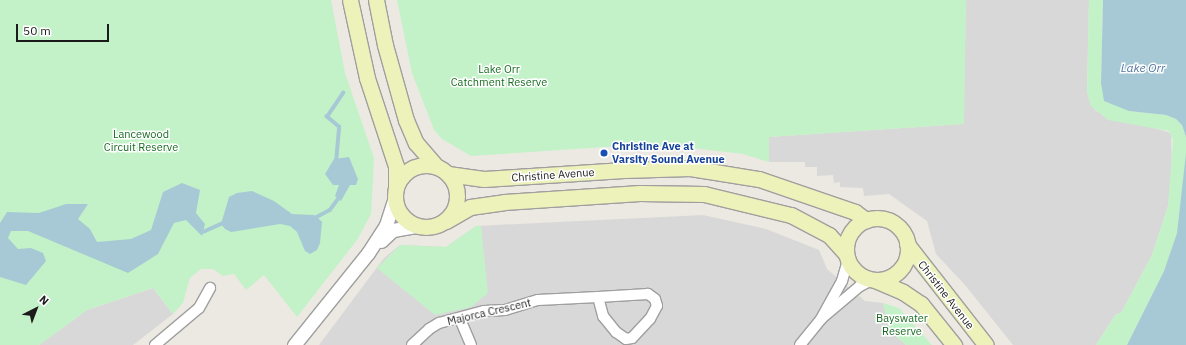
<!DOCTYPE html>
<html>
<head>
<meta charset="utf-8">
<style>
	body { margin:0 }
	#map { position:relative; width:1186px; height:345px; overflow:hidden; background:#ece9e2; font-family:"IBM Plex Sans",sans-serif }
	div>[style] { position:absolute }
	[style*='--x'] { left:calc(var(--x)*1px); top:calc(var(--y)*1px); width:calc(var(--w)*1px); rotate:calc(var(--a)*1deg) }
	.residential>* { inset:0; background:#d9d8d8 }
	.park>* { inset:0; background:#c3f2c8 }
	.water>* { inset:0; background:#a7c9d5 }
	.stream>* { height:3.5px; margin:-1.75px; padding:0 1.75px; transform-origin:1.75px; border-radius:1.75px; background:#a7c9d5 }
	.roads { filter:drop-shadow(1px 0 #9f9f9f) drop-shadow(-1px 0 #9f9f9f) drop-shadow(0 1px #9f9f9f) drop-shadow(0 -1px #9f9f9f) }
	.minor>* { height:10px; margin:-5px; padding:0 5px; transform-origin:5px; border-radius:5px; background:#fff }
	.tertiary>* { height:13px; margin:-6.5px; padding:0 6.5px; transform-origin:6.5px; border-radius:6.5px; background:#fff }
	.secondary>* { height:15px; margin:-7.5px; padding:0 7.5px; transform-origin:7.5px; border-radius:7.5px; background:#edf1ba }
	.secondary>.ring { margin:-7.5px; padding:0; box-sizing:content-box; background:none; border:15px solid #edf1ba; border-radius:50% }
	.dots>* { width:11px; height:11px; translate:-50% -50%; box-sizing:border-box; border:2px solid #fff; border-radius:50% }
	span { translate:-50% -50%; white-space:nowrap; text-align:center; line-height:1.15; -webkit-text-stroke:3px #fff; paint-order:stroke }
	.park-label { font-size:11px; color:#176b21 }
	.transit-label { font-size:11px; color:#164399; font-weight:700 }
	.left { translate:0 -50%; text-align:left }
	.street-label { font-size:11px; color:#1b1b1b }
	.water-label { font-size:12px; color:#54779f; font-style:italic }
	.north { position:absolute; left:16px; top:289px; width:40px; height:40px; -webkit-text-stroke:3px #fff; paint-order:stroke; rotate:42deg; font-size:11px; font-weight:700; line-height:16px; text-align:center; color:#1b1b1b }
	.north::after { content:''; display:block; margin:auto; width:14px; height:18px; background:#1b1b1b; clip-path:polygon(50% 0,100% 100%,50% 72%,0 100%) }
	.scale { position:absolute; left:16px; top:24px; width:93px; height:18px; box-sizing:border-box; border:2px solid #1b1b1b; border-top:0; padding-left:5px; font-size:12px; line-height:14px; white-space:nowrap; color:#1b1b1b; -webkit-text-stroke:3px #fff; paint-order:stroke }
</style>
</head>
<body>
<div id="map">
	<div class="residential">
		<i style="clip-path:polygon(966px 0,1089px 0,1087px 92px,1091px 105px,1096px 111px,1171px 133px,1172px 175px,1168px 206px,1152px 255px,1121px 313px,1116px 314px,1096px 345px,1013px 345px,965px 285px,936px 254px,927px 221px,889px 194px,864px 196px,863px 188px,840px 187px,840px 182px,834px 183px,833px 175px,817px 176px,817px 167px,805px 167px,805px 162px,769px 162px,768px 137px,963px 124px)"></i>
		<i style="clip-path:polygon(703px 215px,766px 229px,819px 250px,827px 269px,865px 301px,883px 303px,891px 332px,906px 345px,319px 345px,384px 258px,400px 245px,446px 247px,476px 226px)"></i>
		<i style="clip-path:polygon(153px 288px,173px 314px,133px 345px,39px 345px,87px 310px)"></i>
	</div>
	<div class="park">
		<i style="clip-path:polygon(0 0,331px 0,345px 73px,374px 158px,371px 214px,357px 240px,297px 317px,264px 275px,246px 290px,234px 274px,223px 276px,213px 269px,201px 269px,190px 278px,183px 303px,173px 314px,153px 288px,87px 310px,39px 345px,0 345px)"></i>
		<i style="clip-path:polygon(397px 0,966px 0,964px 124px,769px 137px,769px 162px,743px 154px,684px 147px,620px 146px,471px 156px,442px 139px,434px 130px,412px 73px)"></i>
		<i style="clip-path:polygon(1089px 0,1103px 0,1101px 83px,1129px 111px,1166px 115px,1176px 119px,1182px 125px,1186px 137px,1186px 169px,1177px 233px,1164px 271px,1127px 345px,1096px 345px,1116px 314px,1121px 313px,1152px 255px,1168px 206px,1173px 140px,1169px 131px,1108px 120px,1091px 106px,1087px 92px)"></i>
		<i style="clip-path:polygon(476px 226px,481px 226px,488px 293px,471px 307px,435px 315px,377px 268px,400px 245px,446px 247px)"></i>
		<i style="clip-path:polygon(883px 303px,899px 308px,932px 345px,906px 345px,891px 332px)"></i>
	</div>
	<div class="water">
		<i style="clip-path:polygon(1103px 0,1186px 0,1186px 137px,1182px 125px,1176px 119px,1166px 115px,1129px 111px,1104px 101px,1101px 83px)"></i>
		<i style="clip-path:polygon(1186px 153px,1186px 345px,1127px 345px,1164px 271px,1177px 233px)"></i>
		<i style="clip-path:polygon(349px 157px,358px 179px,356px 185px,350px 185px,341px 201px,335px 196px,339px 185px,333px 185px,325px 174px,334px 159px)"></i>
		<i style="clip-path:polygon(182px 183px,200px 190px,196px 213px,205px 224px,202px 236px,186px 220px,174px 223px,158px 254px,128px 273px,28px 231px,11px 231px,8px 238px,18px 249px,31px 248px,43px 253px,46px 261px,26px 285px,0 277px,0 223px,7px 212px,39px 213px,66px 204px,88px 204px,78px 219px,90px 229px,97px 242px,131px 239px,151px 230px,163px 192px)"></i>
		<i style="clip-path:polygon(252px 191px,274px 201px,292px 214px,314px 215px,319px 219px,322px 222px,320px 243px,317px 250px,310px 254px,305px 251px,297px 232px,290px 226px,280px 224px,231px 232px,225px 229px,221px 224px,229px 197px,237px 193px)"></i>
	</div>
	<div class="stream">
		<i style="--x:336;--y:163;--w:36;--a:-85"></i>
		<i style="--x:339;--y:127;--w:16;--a:-140"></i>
		<i style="--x:327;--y:117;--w:29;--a:-56"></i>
		<i style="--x:313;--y:219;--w:19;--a:-28"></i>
		<i style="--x:330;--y:210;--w:19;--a:-54"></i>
		<i style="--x:203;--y:232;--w:20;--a:-24"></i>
	</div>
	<div class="roads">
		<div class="minor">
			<i style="--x:822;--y:318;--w:50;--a:-40.1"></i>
			<i style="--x:860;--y:286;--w:13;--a:-27"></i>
			<i style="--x:460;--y:319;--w:28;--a:67"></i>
			<i style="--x:155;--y:345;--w:57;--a:-40.1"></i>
			<i style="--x:199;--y:308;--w:23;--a:-61"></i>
			<i style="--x:412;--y:345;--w:23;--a:-43"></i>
			<i style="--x:429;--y:329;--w:12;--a:-31"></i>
			<i style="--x:439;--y:323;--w:47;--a:-14.9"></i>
			<i style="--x:484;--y:311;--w:21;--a:-3"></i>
			<i style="--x:505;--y:310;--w:34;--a:-17"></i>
			<i style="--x:538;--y:300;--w:60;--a:-2.9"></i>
			<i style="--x:598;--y:297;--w:20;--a:75"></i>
			<i style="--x:603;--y:316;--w:21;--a:51"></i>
			<i style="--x:616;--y:332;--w:12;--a:35"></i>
			<i style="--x:626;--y:339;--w:6;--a:-9"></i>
			<i style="--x:632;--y:338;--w:26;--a:-47"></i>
			<i style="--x:650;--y:319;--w:15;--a:-62"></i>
			<i style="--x:657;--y:306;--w:7;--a:-106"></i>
			<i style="--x:655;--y:299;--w:9;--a:-144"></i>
			<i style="--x:648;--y:294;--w:50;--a:176.6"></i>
			<i style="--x:800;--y:345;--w:33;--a:-51"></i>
			<i style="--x:821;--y:319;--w:43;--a:-61.1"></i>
			<i style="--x:842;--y:281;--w:22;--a:-74"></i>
		</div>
		<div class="tertiary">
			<i style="--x:381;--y:241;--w:16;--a:-43"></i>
			<i style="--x:393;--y:230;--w:23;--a:-10"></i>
			<i style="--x:294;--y:345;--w:118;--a:-51.2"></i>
			<i style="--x:368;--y:253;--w:33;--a:-57"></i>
			<i style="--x:386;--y:225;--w:28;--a:-72"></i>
		</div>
		<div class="secondary">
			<i style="--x:350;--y:0;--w:80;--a:77.7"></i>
			<i style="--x:367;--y:78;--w:93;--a:71.8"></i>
			<i style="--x:396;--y:166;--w:21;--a:90"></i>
			<i style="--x:376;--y:0;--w:46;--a:78.7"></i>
			<i style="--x:385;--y:45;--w:78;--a:74.4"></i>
			<i style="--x:406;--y:120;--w:25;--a:67"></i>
			<i style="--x:416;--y:143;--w:30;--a:49"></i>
			<i class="ring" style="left:395px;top:165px;width:47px;height:47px"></i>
			<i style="--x:448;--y:174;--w:36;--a:8"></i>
			<i style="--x:484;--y:179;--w:140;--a:-3.7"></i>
			<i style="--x:624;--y:170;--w:66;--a:-1.7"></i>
			<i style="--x:690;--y:168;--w:70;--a:9.1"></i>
			<i style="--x:759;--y:179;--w:102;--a:19"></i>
			<i style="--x:855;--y:212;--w:14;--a:36"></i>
			<i class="ring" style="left:846px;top:218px;width:47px;height:47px"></i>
			<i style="--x:446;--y:221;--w:28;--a:-30"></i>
			<i style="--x:470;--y:207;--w:34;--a:-8"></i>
			<i style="--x:504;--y:202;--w:136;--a:-3.8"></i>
			<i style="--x:640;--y:193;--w:64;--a:0.9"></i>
			<i style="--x:704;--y:194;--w:89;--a:13.6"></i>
			<i style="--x:791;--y:215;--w:43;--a:27.8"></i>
			<i style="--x:829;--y:235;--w:25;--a:48"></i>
			<i style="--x:907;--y:244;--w:128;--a:52"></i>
			<i style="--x:875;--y:280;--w:30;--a:23"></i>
			<i style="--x:903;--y:292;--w:22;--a:34"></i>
			<i style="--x:921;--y:304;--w:53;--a:51.2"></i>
		</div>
	</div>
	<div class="dots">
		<i style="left:604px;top:153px;background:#1a4fb4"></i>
	</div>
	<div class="park-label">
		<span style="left:499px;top:76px">Lake Orr<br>Catchment Reserve</span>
		<span style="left:141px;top:141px">Lancewood<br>Circuit Reserve</span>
		<span style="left:902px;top:325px">Bayswater<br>Reserve</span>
	</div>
	<div class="transit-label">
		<span class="left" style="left:612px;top:153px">Christine Ave at<br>Varsity Sound Avenue</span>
	</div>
	<div class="street-label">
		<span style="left:553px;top:175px;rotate:-4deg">Christine Avenue</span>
		<span style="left:946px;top:295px;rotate:52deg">Christine Avenue</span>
		<span style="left:489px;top:312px;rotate:-13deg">Majorca Crescent</span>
	</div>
	<div class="water-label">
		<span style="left:1143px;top:68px">Lake Orr</span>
	</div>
	<div class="north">N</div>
	<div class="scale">50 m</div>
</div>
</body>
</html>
